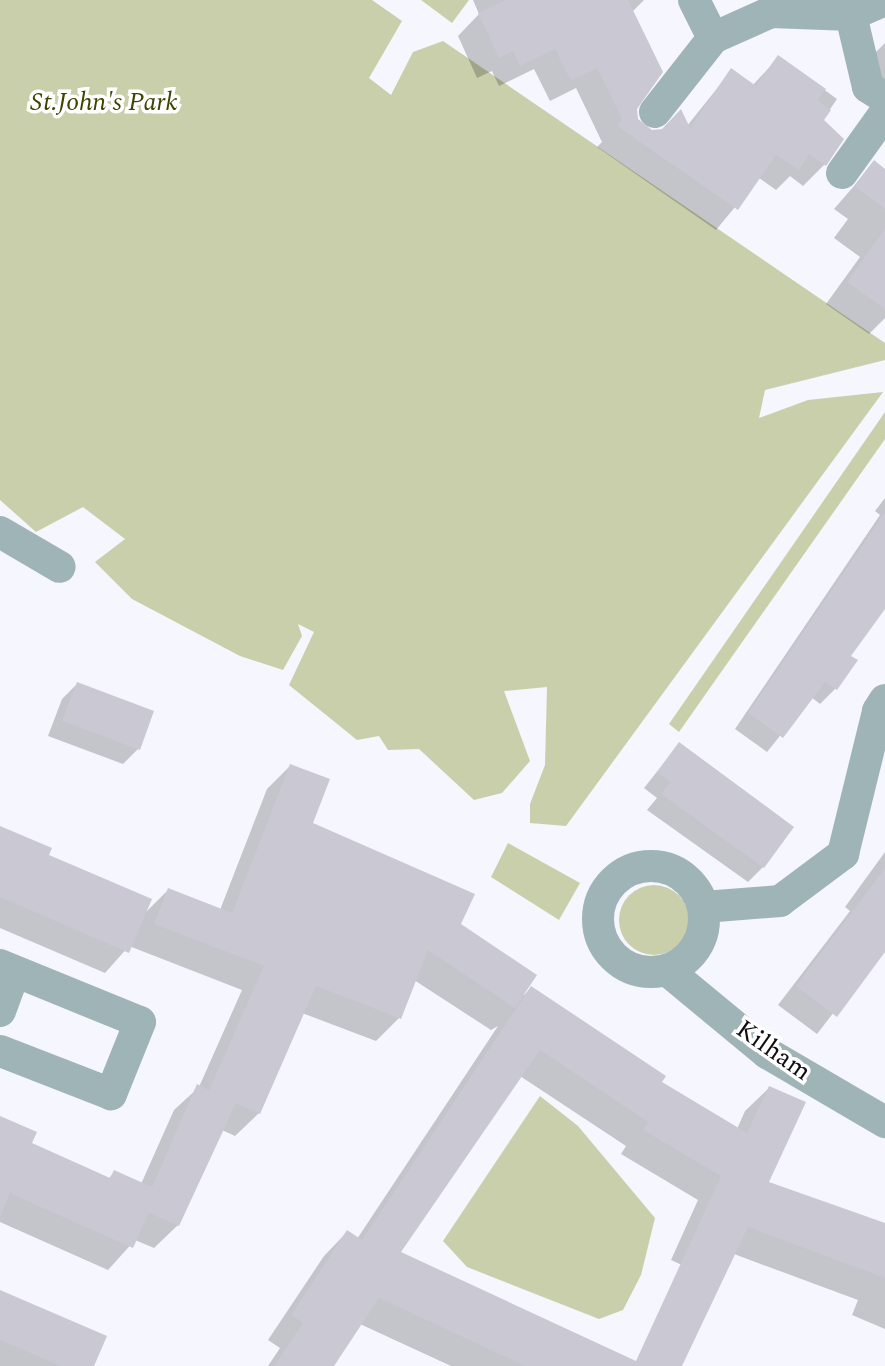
<!DOCTYPE html>
<html>
<head>
<meta charset="utf-8">
<style>
	body { margin:0 }
	#map { position:relative; width:885px; height:1366px; overflow:hidden; background:#f5f6fe; font-family:Spectral,serif }
	div>[style] { position:absolute }
	[style*='--x'] { left:calc(var(--x)*1px); top:calc(var(--y)*1px); width:calc(var(--w)*1px); rotate:calc(var(--a)*1deg) }
	.green>* { inset:0; background:#cacfab }
	.round { border-radius:50% }
	.shadow>* { inset:0; background:#0003 }
	.building>* { inset:0; background:#cac8d2 }
	.street>* { height:32px; margin:-16px; padding:0 16px; transform-origin:16px; border-radius:16px; background:#9fb4b7 }
	.street>.ring { margin:-16px; padding:0; box-sizing:content-box; background:none; border:32px solid #9fb4b7; border-radius:50% }
	span { translate:-50% -50%; white-space:nowrap; text-align:center; line-height:1.15; -webkit-text-stroke:7px #fff; paint-order:stroke }
	.park-label { font-size:26px; color:#404400; font-style:italic }
	.street-label { font-size:26px; color:#0f0f13 }
</style>
</head>
<body>
<div id="map">
	<div class="green">
		<i style="clip-path:polygon(0 0,372px 0,402px 21px,369px 78px,391px 95px,413px 52px,443px 41px,885px 343px,885px 360px,765px 390px,759px 418px,808px 400px,883px 392px,566px 826px,530px 823px,530px 804px,545px 765px,547px 687px,504px 691px,530px 761px,502px 793px,474px 800px,419px 749px,388px 750px,379px 736px,357px 740px,289px 685px,314px 632px,298px 624px,302px 636px,283px 670px,240px 656px,132px 599px,95px 562px,125px 539px,83px 507px,36px 532px,0 500px)"></i>
		<i style="clip-path:polygon(421px 0,469px 0,452px 23px)"></i>
		<i style="clip-path:polygon(885px 412px,885px 439px,679px 732px,669px 724px)"></i>
		<i style="clip-path:polygon(508px 843px,580px 883px,559px 920px,491px 877px)"></i>
		<i class="round" style="left:619px;top:885px;width:70px;height:70px"></i>
		<i style="clip-path:polygon(540px 1096px,578px 1126px,655px 1218px,641px 1275px,623px 1310px,599px 1319px,467px 1267px,443px 1241px)"></i>
	</div>
	<div class="shadow">
		<i style="clip-path:polygon(473px 0,644px 0,632px 12px,636px 120px,651px 132px,687px 126px,731px 71px,752px 86px,779px 57px,837px 99px,822px 121px,824px 165px,803px 186px,790px 176px,776px 190px,759px 178px,716px 230px,597px 147px,602px 142px,576px 88px,550px 101px,534px 69px,499px 86px,492px 71px,477px 78px,458px 36px,479px 14px)"></i>
		<i style="clip-path:polygon(885px 43px,885px 124px,874px 54px)"></i>
		<i style="clip-path:polygon(874px 163px,885px 171px,885px 318px,869px 334px,826px 304px,860px 257px,834px 238px,848px 219px,834px 209px)"></i>
		<i style="clip-path:polygon(885px 498px,885px 607px,849px 656px,855px 661px,835px 689px,820px 704px,811px 697px,767px 752px,735px 729px,880px 515px,875px 511px)"></i>
		<i style="clip-path:polygon(77px 684px,138px 749px,123px 764px,48px 736px,62px 699px)"></i>
		<i style="clip-path:polygon(679px 744px,763px 867px,748px 882px,647px 810px,657px 798px,644px 788px)"></i>
		<i style="clip-path:polygon(290px 766px,310px 824px,459px 925px,524px 995px,531px 988px,660px 1082px,737px 1129px,745px 1111px,769px 1088px,767px 1183px,885px 1238px,885px 1329px,852px 1315px,858px 1300px,734px 1254px,710px 1278px,671px 1260px,698px 1200px,621px 1154px,626px 1146px,520px 1076px,399px 1253px,621px 1366px,451px 1366px,360px 1324px,332px 1366px,268px 1366px,280px 1348px,268px 1340px,324px 1256px,347px 1232px,357px 1239px,498px 1026px,491px 1030px,414px 980px,399px 1018px,376px 1041px,302px 1013px,259px 1113px,235px 1136px,222px 1130px,178px 1225px,154px 1248px,135px 1240px,108px 1270px,0 1222px,0 1118px,30px 1144px,108px 1179px,115px 1172px,141px 1184px,174px 1110px,199px 1087px,242px 990px,129px 946px,105px 973px,0 928px,0 831px,143px 915px,168px 890px,220px 910px,267px 789px)"></i>
		<i style="clip-path:polygon(885px 852px,885px 946px,817px 1034px,778px 1005px,850px 911px,845px 907px)"></i>
		<i style="clip-path:polygon(0 1292px,93px 1366px,0 1366px)"></i>
	</div>
	<div class="building">
		<i style="clip-path:polygon(505px 0,628px 0,663px 72px,637px 109px,638px 119px,652px 130px,662px 129px,681px 109px,690px 128px,731px 68px,756px 86px,778px 55px,826px 89px,817px 100px,831px 110px,824px 120px,844px 139px,826px 166px,809px 154px,799px 170px,776px 155px,738px 210px,617px 126px,622px 119px,597px 68px,571px 81px,555px 49px,520px 66px,513px 51px,499px 58px,478px 13px)"></i>
		<i style="clip-path:polygon(874px 160px,885px 169px,885px 209px,854px 186px)"></i>
		<i style="clip-path:polygon(885px 228px,885px 309px,847px 282px)"></i>
		<i style="clip-path:polygon(885px 512px,885px 609px,851px 656px,858px 660px,837px 690px,825px 682px,783px 738px,748px 713px)"></i>
		<i style="clip-path:polygon(77px 682px,154px 711px,140px 750px,62px 721px)"></i>
		<i style="clip-path:polygon(679px 742px,794px 827px,764px 868px,661px 794px,670px 782px,657px 772px)"></i>
		<i style="clip-path:polygon(290px 764px,330px 779px,313px 823px,475px 894px,461px 924px,537px 975px,515px 1008px,428px 950px,401px 1019px,316px 986px,260px 1114px,236px 1103px,179px 1226px,149px 1213px,133px 1248px,11px 1194px,13px 1186px,0 1217px,0 1116px,37px 1132px,32px 1143px,110px 1178px,114px 1170px,152px 1187px,197px 1084px,209px 1090px,264px 966px,154px 924px,168px 888px,232px 913px)"></i>
		<i style="clip-path:polygon(0 826px,52px 848px,49px 855px,152px 899px,129px 953px,0 897px)"></i>
		<i style="clip-path:polygon(885px 868px,885px 952px,837px 1017px,796px 986px)"></i>
		<i style="clip-path:polygon(evenodd,531px 986px,666px 1076px,662px 1082px,747px 1133px,769px 1086px,806px 1102px,769px 1182px,885px 1223px,885px 1278px,748px 1227px,682px 1366px,525px 1366px,379px 1298px,334px 1366px,274px 1366px,303px 1323px,291px 1315px,347px 1230px,362px 1240px,531px 986px,540px 1050px,648px 1122px,643px 1130px,721px 1176px,636px 1361px,401px 1252px,540px 1050px)"></i>
		<i style="clip-path:polygon(0 1290px,107px 1336px,94px 1366px,61px 1366px,0 1340px)"></i>
	</div>
	<div class="street">
		<i style="--x:694;--y:0;--w:42;--a:63.4"></i>
		<i style="--x:851;--y:15;--w:74;--a:76.7"></i>
		<i style="--x:868;--y:87;--w:20;--a:33"></i>
		<i style="--x:655;--y:112;--w:94;--a:-51.9"></i>
		<i style="--x:713;--y:38;--w:64;--a:-24.1"></i>
		<i style="--x:771;--y:12;--w:80;--a:2.1"></i>
		<i style="--x:851;--y:15;--w:36;--a:-24"></i>
		<i style="--x:842;--y:173;--w:74;--a:-54.4"></i>
		<i style="--x:0;--y:532;--w:69;--a:30.3"></i>
		<i class="ring" style="left:598px;top:866px;width:74px;height:74px"></i>
		<i style="--x:704;--y:907;--w:76;--a:-4.5"></i>
		<i style="--x:780;--y:901;--w:79;--a:-36.7"></i>
		<i style="--x:843;--y:854;--w:147;--a:-76.2"></i>
		<i style="--x:878;--y:711;--w:13;--a:-58"></i>
		<i style="--x:0;--y:965;--w:151;--a:22.2"></i>
		<i style="--x:140;--y:1022;--w:78;--a:111.9"></i>
		<i style="--x:111;--y:1094;--w:119;--a:-158.8"></i>
		<i style="--x:668;--y:971;--w:129;--a:39.6"></i>
		<i style="--x:767;--y:1053;--w:137;--a:30.3"></i>
		<i style="--x:0;--y:1011;--w:40;--a:-69.8"></i>
	</div>
	<div class="park-label">
		<span style="left:104px;top:103px">St.John's Park</span>
	</div>
	<div class="street-label">
		<span style="left:773px;top:1051px;rotate:35deg">Kilham</span>
	</div>
</div>
</body>
</html>
